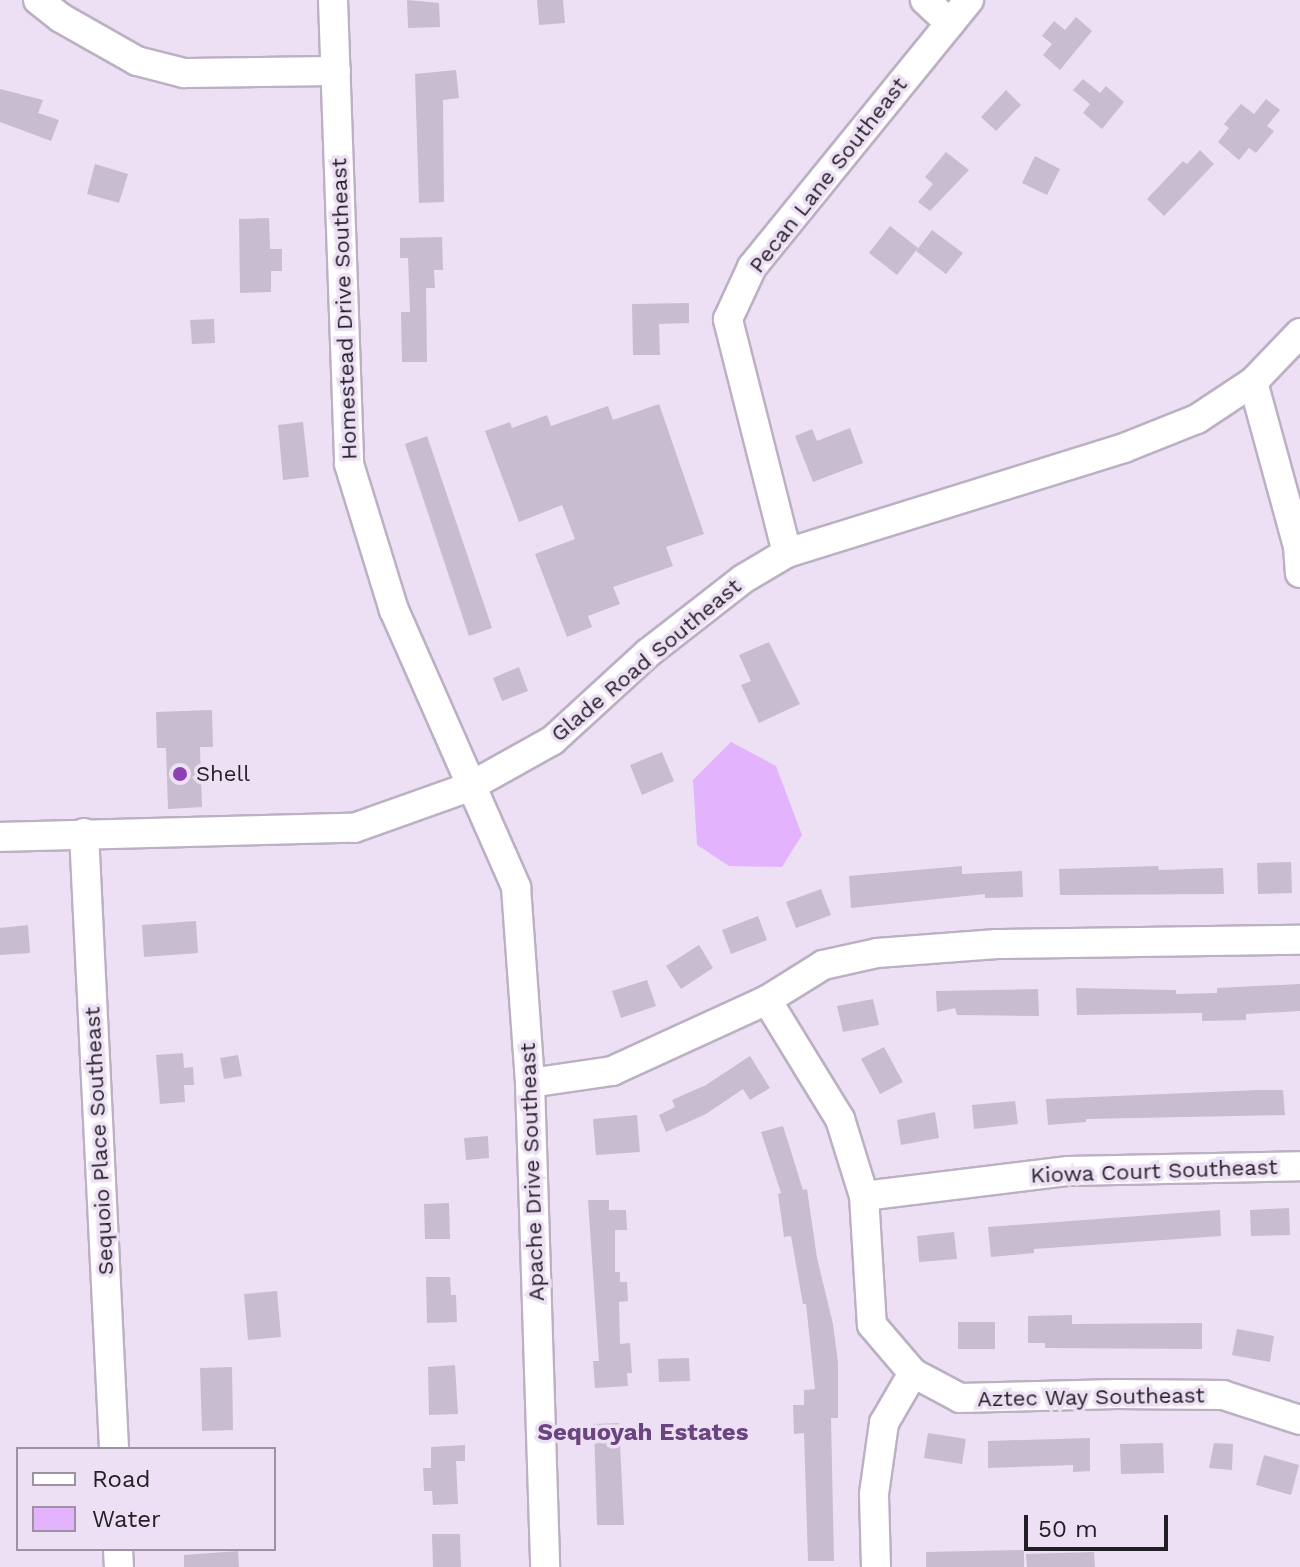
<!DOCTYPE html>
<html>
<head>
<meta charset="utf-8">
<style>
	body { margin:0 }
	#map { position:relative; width:1300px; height:1567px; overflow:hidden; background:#ede0f4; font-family:"Work Sans",sans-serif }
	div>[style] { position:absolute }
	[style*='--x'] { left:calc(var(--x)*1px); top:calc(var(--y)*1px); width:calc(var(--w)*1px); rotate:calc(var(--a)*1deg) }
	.water>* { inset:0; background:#e3b4fd }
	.building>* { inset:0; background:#c8bccf }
	.roads { filter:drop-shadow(2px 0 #bcb0c3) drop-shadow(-2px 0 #bcb0c3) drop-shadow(0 2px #bcb0c3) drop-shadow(0 -2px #bcb0c3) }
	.minor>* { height:28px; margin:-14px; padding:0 14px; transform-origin:14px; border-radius:14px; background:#fff }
	.dots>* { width:22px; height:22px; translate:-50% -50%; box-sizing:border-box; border:4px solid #ede0f4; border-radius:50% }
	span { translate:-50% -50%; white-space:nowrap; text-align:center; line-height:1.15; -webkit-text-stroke:7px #ede0f4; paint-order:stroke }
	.street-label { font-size:22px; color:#221e25 }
	.poi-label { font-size:22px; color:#221e25 }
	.left { translate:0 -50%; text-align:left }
	.neighbourhood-label { font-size:24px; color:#6b457f; font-weight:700 }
	.legend { position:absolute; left:16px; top:1447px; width:260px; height:104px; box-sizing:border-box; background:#ede0f4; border:2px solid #9c92a1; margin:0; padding:10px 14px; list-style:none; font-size:24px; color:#221e25 }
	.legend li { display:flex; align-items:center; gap:16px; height:40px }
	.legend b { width:40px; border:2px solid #9c92a1 }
	.scale { position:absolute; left:1024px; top:1515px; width:144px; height:36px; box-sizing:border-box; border:4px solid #221e25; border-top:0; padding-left:10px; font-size:24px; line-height:28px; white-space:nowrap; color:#221e25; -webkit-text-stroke:6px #ede0f4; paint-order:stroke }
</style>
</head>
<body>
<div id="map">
	<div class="water">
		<i style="clip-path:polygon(731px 742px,776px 766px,802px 835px,782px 867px,729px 866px,697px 845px,693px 780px)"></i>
	</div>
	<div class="building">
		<i style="clip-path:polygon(407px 0,439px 3px,440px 27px,408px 28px)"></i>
		<i style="clip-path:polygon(537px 0,563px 0,565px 23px,539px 25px)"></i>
		<i style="clip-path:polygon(1076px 17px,1092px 31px,1060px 70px,1043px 55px,1052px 44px,1042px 36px,1054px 21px,1065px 30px)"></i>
		<i style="clip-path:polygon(456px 70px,459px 98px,443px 100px,444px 202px,419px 203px,415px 74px)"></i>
		<i style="clip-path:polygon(1083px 79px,1100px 93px,1106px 86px,1124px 102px,1102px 129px,1083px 113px,1090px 104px,1073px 90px)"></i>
		<i style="clip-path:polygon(0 89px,43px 100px,38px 113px,59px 120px,51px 141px,0 122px)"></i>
		<i style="clip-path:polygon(1006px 90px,1021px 105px,996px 131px,981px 117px)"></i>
		<i style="clip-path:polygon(1266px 99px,1280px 110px,1267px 126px,1274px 131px,1256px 153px,1249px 148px,1239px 160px,1218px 142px,1229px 128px,1224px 124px,1241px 104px,1254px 114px)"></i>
		<i style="clip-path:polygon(1200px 150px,1214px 164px,1164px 216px,1147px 199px,1183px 161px,1187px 164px)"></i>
		<i style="clip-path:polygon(946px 152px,969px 170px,930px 211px,918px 202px,933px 184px,925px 177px)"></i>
		<i style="clip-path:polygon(1035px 156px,1060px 169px,1047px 195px,1022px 183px)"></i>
		<i style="clip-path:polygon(95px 164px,128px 174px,119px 203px,87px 194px)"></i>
		<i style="clip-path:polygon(269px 218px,270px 249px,282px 249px,282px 271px,271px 271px,271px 292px,240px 293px,239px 219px)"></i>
		<i style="clip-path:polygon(890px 226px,918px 248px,897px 275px,869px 253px)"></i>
		<i style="clip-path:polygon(932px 230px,963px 253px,946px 274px,916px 251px)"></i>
		<i style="clip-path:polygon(442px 237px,443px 270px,434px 270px,435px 288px,426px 288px,427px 362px,402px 362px,401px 312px,410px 312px,408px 258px,400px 258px,400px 238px)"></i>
		<i style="clip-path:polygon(689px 303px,689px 323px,659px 324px,660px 355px,633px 355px,632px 304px)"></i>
		<i style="clip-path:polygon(214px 319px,215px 343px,192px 344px,190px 320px)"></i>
		<i style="clip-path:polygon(659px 404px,704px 534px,666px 547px,673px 566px,613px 587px,620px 604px,588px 616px,592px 627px,567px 637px,535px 554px,575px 539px,562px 505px,519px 522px,485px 431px,510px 422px,512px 428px,547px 415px,551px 426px,608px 406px,613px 420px)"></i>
		<i style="clip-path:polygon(303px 422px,309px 477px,283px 480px,278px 425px)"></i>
		<i style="clip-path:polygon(850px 428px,863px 463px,813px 482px,795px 436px,812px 429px,817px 441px)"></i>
		<i style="clip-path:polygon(427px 436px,492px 628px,469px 636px,405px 444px)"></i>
		<i style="clip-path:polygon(769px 642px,800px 704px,759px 723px,741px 685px,751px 681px,739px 655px)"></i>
		<i style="clip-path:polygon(519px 667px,528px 691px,502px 701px,493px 678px)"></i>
		<i style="clip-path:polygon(212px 710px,213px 747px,200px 747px,202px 807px,168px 809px,166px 748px,157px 748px,156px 712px)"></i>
		<i style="clip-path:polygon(662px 752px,674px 781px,642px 795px,630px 765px)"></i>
		<i style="clip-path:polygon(1291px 862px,1292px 893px,1258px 894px,1257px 863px)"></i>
		<i style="clip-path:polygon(962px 866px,962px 874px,1022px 871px,1023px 897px,985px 898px,985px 894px,851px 908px,849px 876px)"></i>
		<i style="clip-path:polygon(1158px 866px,1159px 870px,1223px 868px,1224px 894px,1060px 895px,1059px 869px)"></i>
		<i style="clip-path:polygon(821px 889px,831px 915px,796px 928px,786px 902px)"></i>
		<i style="clip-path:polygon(758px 916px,767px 940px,731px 954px,722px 930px)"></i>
		<i style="clip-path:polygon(196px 921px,198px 953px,144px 957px,142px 925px)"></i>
		<i style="clip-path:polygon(28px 925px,30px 953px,0 955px,0 928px)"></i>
		<i style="clip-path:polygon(699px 945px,713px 968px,681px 989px,666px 966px)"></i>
		<i style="clip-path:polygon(647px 980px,656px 1006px,621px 1018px,612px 991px)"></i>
		<i style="clip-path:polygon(1300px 984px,1300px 1011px,1246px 1014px,1246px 1020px,1202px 1021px,1202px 1013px,1077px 1015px,1076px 988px,1176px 990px,1176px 994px,1217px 993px,1217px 988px)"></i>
		<i style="clip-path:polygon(1038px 989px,1039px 1016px,957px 1015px,955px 1008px,937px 1012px,936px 991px)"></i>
		<i style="clip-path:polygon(873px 999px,879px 1025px,843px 1032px,837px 1006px)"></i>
		<i style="clip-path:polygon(884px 1047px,903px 1082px,880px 1094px,861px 1059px)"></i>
		<i style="clip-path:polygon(183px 1053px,184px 1068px,193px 1067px,194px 1085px,184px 1085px,185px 1102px,160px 1104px,156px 1055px)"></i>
		<i style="clip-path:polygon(238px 1055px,242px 1076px,224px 1079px,220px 1058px)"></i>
		<i style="clip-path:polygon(750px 1056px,770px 1088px,750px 1100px,743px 1089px,706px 1114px,666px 1132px,659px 1115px,675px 1107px,672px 1100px,706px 1085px)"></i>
		<i style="clip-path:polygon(1258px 1090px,1283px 1090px,1285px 1115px,1086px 1119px,1086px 1122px,1048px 1125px,1046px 1099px)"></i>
		<i style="clip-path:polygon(1015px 1101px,1018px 1124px,974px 1129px,972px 1105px)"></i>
		<i style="clip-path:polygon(935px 1112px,939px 1138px,901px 1145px,897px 1120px)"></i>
		<i style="clip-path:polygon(637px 1115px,640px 1152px,596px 1155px,593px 1119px)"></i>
		<i style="clip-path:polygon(783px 1126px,803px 1190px,807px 1189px,817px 1258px,833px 1324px,838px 1363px,838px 1418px,831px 1418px,834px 1561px,808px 1561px,804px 1433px,794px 1434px,793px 1405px,804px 1405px,804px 1390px,815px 1389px,806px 1304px,803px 1304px,791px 1236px,784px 1237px,778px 1194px,781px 1193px,761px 1132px)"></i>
		<i style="clip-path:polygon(488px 1136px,489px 1158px,466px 1160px,464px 1138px)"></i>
		<i style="clip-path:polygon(588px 1200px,609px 1200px,609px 1210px,626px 1210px,627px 1230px,615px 1230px,615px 1272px,620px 1272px,620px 1282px,627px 1282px,628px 1301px,619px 1302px,620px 1344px,630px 1343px,632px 1373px,627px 1373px,628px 1386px,595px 1388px,593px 1361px,599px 1361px)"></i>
		<i style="clip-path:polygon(449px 1203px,450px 1239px,425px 1239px,424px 1204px)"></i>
		<i style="clip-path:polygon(1289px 1208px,1290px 1235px,1251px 1236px,1250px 1210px)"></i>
		<i style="clip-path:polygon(1220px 1210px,1221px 1236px,1034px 1249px,1034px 1253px,991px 1257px,988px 1227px)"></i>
		<i style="clip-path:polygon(954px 1232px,957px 1259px,919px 1262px,917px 1236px)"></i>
		<i style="clip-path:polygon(426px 1277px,450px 1277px,451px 1295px,456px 1295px,457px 1322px,427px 1323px)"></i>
		<i style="clip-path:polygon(277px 1291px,281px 1337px,248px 1340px,244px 1294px)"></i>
		<i style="clip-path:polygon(1072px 1315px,1072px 1324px,1202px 1323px,1202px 1349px,1045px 1348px,1045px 1343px,1028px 1343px,1028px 1316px)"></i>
		<i style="clip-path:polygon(958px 1322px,995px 1322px,995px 1349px,958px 1349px)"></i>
		<i style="clip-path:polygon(1237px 1329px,1274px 1336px,1270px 1362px,1232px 1355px)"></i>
		<i style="clip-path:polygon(689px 1358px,690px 1381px,659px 1382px,658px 1359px)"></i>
		<i style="clip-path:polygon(455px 1365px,458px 1414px,429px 1415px,428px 1367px)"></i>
		<i style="clip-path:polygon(232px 1367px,233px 1430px,202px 1431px,200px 1368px)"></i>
		<i style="clip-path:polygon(619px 1423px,624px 1525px,597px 1525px,594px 1424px)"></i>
		<i style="clip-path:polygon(928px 1433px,966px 1439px,962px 1464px,924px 1458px)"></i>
		<i style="clip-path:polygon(1090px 1438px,1090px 1471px,1073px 1472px,1073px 1465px,988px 1468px,988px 1441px)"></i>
		<i style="clip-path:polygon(1163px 1443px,1164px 1473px,1121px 1474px,1120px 1444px)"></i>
		<i style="clip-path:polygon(1214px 1443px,1233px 1444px,1232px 1470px,1209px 1468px)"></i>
		<i style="clip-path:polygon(465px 1445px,465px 1461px,456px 1461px,458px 1504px,433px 1505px,432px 1491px,424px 1491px,423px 1468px,431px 1468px,431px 1447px)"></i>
		<i style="clip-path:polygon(1264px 1455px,1299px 1465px,1291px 1495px,1256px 1485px)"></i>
		<i style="clip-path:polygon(432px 1534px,460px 1534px,461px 1567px,433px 1567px)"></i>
		<i style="clip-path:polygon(1024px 1550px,1024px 1567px,926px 1567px,926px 1552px)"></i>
		<i style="clip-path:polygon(238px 1551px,239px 1567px,184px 1567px,184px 1555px)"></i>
		<i style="clip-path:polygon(1094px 1552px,1095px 1567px,1027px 1567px,1026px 1554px)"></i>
	</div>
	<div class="roads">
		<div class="minor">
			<i style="--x:38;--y:0;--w:29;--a:38"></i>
			<i style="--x:61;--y:18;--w:87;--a:29.5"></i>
			<i style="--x:137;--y:61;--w:49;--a:14.3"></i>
			<i style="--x:184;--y:73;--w:152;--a:-0.8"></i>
			<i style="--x:333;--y:0;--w:464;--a:88"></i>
			<i style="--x:349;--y:464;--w:153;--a:72.9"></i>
			<i style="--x:394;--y:610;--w:303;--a:66.2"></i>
			<i style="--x:516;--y:887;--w:196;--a:85.9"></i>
			<i style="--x:530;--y:1083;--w:484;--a:88.2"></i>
			<i style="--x:925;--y:0;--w:34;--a:43"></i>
			<i style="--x:1253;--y:382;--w:170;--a:74.7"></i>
			<i style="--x:1298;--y:546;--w:27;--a:86"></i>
			<i style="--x:787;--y:553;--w:241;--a:-104.2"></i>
			<i style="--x:728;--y:319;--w:57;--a:-65.2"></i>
			<i style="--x:752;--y:267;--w:344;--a:-50.9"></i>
			<i style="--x:84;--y:833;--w:617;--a:87.21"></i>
			<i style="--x:0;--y:837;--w:354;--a:-1.5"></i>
			<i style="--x:354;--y:828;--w:122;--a:-19.6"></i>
			<i style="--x:469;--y:787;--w:96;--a:-29.2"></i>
			<i style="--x:553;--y:740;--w:129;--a:-42.5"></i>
			<i style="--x:648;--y:653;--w:120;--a:-37.9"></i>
			<i style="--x:743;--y:579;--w:51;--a:-30.6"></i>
			<i style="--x:787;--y:553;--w:353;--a:-17.3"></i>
			<i style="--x:1124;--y:448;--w:79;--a:-21.7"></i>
			<i style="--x:1197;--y:419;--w:67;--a:-33.5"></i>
			<i style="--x:1253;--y:382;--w:68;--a:-46.2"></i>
			<i style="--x:767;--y:1000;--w:66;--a:-32"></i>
			<i style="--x:823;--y:965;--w:55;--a:-12.5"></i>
			<i style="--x:877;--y:953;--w:120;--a:-4.3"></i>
			<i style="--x:997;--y:944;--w:303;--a:-0.8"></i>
			<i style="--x:530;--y:1083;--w:83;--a:-8.3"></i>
			<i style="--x:612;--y:1071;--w:170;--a:-24.6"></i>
			<i style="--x:767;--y:1000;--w:140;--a:58.5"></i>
			<i style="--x:840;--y:1119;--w:81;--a:72.7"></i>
			<i style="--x:864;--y:1196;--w:129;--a:86.5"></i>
			<i style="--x:872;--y:1325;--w:63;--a:49.5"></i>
			<i style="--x:913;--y:1373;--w:53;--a:28"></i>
			<i style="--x:960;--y:1398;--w:157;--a:-1.5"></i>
			<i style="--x:1117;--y:1394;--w:106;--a:0.5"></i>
			<i style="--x:1223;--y:1395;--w:81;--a:18"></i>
			<i style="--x:864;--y:1196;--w:206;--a:-7"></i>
			<i style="--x:1068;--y:1171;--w:232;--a:-1.2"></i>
			<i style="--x:118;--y:1549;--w:18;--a:87"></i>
			<i style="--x:876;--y:1567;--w:73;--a:-91.6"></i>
			<i style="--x:874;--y:1494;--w:72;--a:-82"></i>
			<i style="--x:884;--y:1423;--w:58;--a:-59.9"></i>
		</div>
	</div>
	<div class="dots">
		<i style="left:180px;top:774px;background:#8e41b2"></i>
	</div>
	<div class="street-label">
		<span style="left:828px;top:175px;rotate:-52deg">Pecan Lane Southeast</span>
		<span style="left:344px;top:309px;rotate:-92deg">Homestead Drive Southeast</span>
		<span style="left:646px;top:660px;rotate:-40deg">Glade Road Southeast</span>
		<span style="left:99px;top:1141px;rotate:-93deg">Sequoio Place Southeast</span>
		<span style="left:1154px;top:1171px;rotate:-2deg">Kiowa Court Southeast</span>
		<span style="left:532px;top:1172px;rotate:-92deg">Apache Drive Southeast</span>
		<span style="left:1091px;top:1397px;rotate:-1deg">Aztec Way Southeast</span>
	</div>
	<div class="poi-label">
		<span class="left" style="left:196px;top:774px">Shell</span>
	</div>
	<div class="neighbourhood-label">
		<span style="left:643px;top:1433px">Sequoyah Estates</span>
	</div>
	<ul class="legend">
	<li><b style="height:10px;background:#fff"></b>Road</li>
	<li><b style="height:22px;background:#e3b4fd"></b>Water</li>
	</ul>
	<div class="scale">50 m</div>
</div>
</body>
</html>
